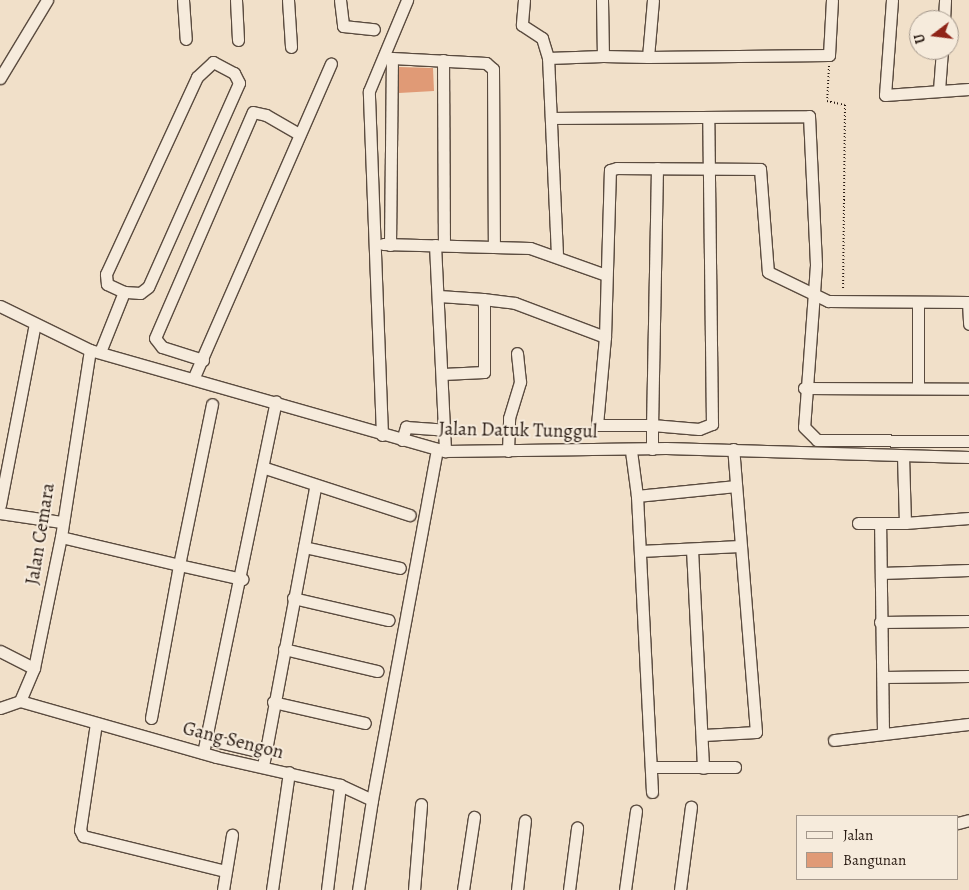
<!DOCTYPE html>
<html>
<head>
<meta charset="utf-8">
<style>
	body { margin:0 }
	#map { position:relative; width:969px; height:890px; overflow:hidden; background:#f1e0c9; font-family:Alegreya,serif }
	div>[style] { position:absolute }
	[style*='--x'] { left:calc(var(--x)*1px); top:calc(var(--y)*1px); width:calc(var(--w)*1px); rotate:calc(var(--a)*1deg) }
	.building>* { inset:0; background:#e09a76 }
	.path>* { height:2px; margin-top:-1px; transform-origin:0; background:repeating-linear-gradient(90deg,#271911 0 1px,transparent 0 3.5px) }
	.roads { filter:drop-shadow(1px 0 #5a4b3f) drop-shadow(-1px 0 #5a4b3f) drop-shadow(0 1px #5a4b3f) drop-shadow(0 -1px #5a4b3f) }
	.minor>* { height:11px; margin:-5.5px; padding:0 5.5px; transform-origin:5.5px; border-radius:5.5px; background:#f6ebdc }
	span { translate:-50% -50%; white-space:nowrap; text-align:center; line-height:1.15; -webkit-text-stroke:4px #f6ebdc; paint-order:stroke }
	.street-label { font-size:19px; color:#271911 }
	.legend { position:absolute; left:796px; top:815px; width:162px; height:65px; box-sizing:border-box; background:#f6ebdc; border:1px solid #a3978b; margin:0; padding:6px 9px; list-style:none; font-size:15px; color:#271911 }
	.legend li { display:flex; align-items:center; gap:10px; height:25px }
	.legend b { width:25px; border:1px solid #a3978b }
	.north { position:absolute; left:909px; top:10px; width:50px; height:50px; box-sizing:border-box; background:#f6ebdc; border:1px solid #a3978b; border-radius:50%; rotate:255deg; font-size:14px; font-weight:700; line-height:20px; text-align:center; color:#271911 }
	.north::after { content:''; display:block; margin:auto; width:18px; height:22px; background:#8f2418; clip-path:polygon(50% 0,100% 100%,50% 72%,0 100%) }
</style>
</head>
<body>
<div id="map">
	<div class="building">
		<i style="clip-path:polygon(399px 67px,433px 68px,434px 91px,399px 93px)"></i>
	</div>
	<div class="path">
		<i style="--x:829;--y:66;--w:35;--a:93"></i>
		<i style="--x:827;--y:101;--w:18;--a:13"></i>
		<i style="--x:845;--y:105;--w:184;--a:90.6"></i>
	</div>
	<div class="roads">
		<div class="minor">
			<i style="--x:183;--y:0;--w:39;--a:86"></i>
			<i style="--x:236;--y:0;--w:40;--a:87.1"></i>
			<i style="--x:288;--y:0;--w:47;--a:86.3"></i>
			<i style="--x:340;--y:0;--w:26;--a:83"></i>
			<i style="--x:343;--y:26;--w:31;--a:6"></i>
			<i style="--x:524;--y:0;--w:25;--a:95"></i>
			<i style="--x:522;--y:25;--w:24;--a:33"></i>
			<i style="--x:542;--y:38;--w:21;--a:73"></i>
			<i style="--x:602;--y:0;--w:56;--a:89"></i>
			<i style="--x:603;--y:56;--w:45;--a:1.3"></i>
			<i style="--x:648;--y:57;--w:181;--a:-0.6"></i>
			<i style="--x:829;--y:55;--w:55;--a:-86.9"></i>
			<i style="--x:892;--y:0;--w:95;--a:94.2"></i>
			<i style="--x:885;--y:95;--w:84;--a:-4.1"></i>
			<i style="--x:944;--y:20;--w:20;--a:-87"></i>
			<i style="--x:648;--y:57;--w:57;--a:-85"></i>
			<i style="--x:443;--y:60;--w:184;--a:89.7"></i>
			<i style="--x:213;--y:62;--w:24;--a:28"></i>
			<i style="--x:234;--y:73;--w:11;--a:63"></i>
			<i style="--x:239;--y:83;--w:223;--a:114"></i>
			<i style="--x:148;--y:287;--w:10;--a:143"></i>
			<i style="--x:140;--y:293;--w:16;--a:-176"></i>
			<i style="--x:124;--y:292;--w:19;--a:-155"></i>
			<i style="--x:107;--y:284;--w:10;--a:-96"></i>
			<i style="--x:106;--y:274;--w:217;--a:-65.2"></i>
			<i style="--x:197;--y:77;--w:22;--a:-43"></i>
			<i style="--x:0;--y:78;--w:91;--a:-58.9"></i>
			<i style="--x:939;--y:90;--w:40;--a:-85.7"></i>
			<i style="--x:553;--y:118;--w:256;--a:-0.4"></i>
			<i style="--x:809;--y:116;--w:149;--a:87.3"></i>
			<i style="--x:816;--y:265;--w:162;--a:94.2"></i>
			<i style="--x:804;--y:427;--w:18;--a:45"></i>
			<i style="--x:817;--y:440;--w:152;--a:0.4"></i>
			<i style="--x:657;--y:168;--w:257;--a:91.1"></i>
			<i style="--x:652;--y:425;--w:55;--a:180"></i>
			<i style="--x:597;--y:425;--w:88;--a:-84.8"></i>
			<i style="--x:605;--y:337;--w:167;--a:-88.3"></i>
			<i style="--x:610;--y:170;--w:7;--a:-16"></i>
			<i style="--x:617;--y:168;--w:143;--a:0.4"></i>
			<i style="--x:760;--y:169;--w:103;--a:85.6"></i>
			<i style="--x:768;--y:272;--w:67;--a:25.8"></i>
			<i style="--x:828;--y:301;--w:141;--a:0.4"></i>
			<i style="--x:383;--y:244;--w:147;--a:1.6"></i>
			<i style="--x:530;--y:248;--w:81;--a:19.6"></i>
			<i style="--x:390;--y:245;--w:187;--a:-89.4"></i>
			<i style="--x:392;--y:58;--w:94;--a:3"></i>
			<i style="--x:486;--y:63;--w:9;--a:41"></i>
			<i style="--x:493;--y:69;--w:176;--a:89.7"></i>
			<i style="--x:435;--y:245;--w:206;--a:87.2"></i>
			<i style="--x:557;--y:255;--w:197;--a:-92.6"></i>
			<i style="--x:548;--y:58;--w:55;--a:-2.1"></i>
			<i style="--x:439;--y:296;--w:44;--a:3.9"></i>
			<i style="--x:483;--y:299;--w:7;--a:82"></i>
			<i style="--x:484;--y:306;--w:66;--a:90"></i>
			<i style="--x:484;--y:372;--w:41;--a:177.2"></i>
			<i style="--x:483;--y:299;--w:32;--a:7"></i>
			<i style="--x:515;--y:303;--w:96;--a:20.7"></i>
			<i style="--x:968;--y:302;--w:22;--a:87"></i>
			<i style="--x:0;--y:306;--w:100;--a:26.1"></i>
			<i style="--x:90;--y:350;--w:369;--a:15.9"></i>
			<i style="--x:445;--y:451;--w:221;--a:-0.8"></i>
			<i style="--x:666;--y:448;--w:303;--a:1.7"></i>
			<i style="--x:100;--y:352;--w:65;--a:-68.2"></i>
			<i style="--x:203;--y:360;--w:43;--a:-162.4"></i>
			<i style="--x:162;--y:347;--w:11;--a:-128"></i>
			<i style="--x:155;--y:338;--w:246;--a:-66.6"></i>
			<i style="--x:253;--y:112;--w:13;--a:13"></i>
			<i style="--x:266;--y:115;--w:38;--a:30"></i>
			<i style="--x:194;--y:377;--w:342;--a:-66.4"></i>
			<i style="--x:918;--y:387;--w:85;--a:-90"></i>
			<i style="--x:804;--y:388;--w:165;--a:0.3"></i>
			<i style="--x:382;--y:435;--w:344;--a:-92.2"></i>
			<i style="--x:369;--y:91;--w:99;--a:-67.3"></i>
			<i style="--x:402;--y:440;--w:14;--a:-73"></i>
			<i style="--x:406;--y:427;--w:39;--a:4"></i>
			<i style="--x:652;--y:449;--w:24;--a:-90"></i>
			<i style="--x:652;--y:425;--w:47;--a:4.9"></i>
			<i style="--x:699;--y:429;--w:14;--a:-21"></i>
			<i style="--x:712;--y:424;--w:307;--a:-90.7"></i>
			<i style="--x:508;--y:451;--w:33;--a:-88"></i>
			<i style="--x:509;--y:418;--w:38;--a:-73"></i>
			<i style="--x:520;--y:382;--w:29;--a:-96"></i>
			<i style="--x:631;--y:451;--w:45;--a:82.4"></i>
			<i style="--x:265;--y:468;--w:152;--a:18"></i>
			<i style="--x:0;--y:505;--w:184;--a:-79.1"></i>
			<i style="--x:0;--y:513;--w:62;--a:8.4"></i>
			<i style="--x:858;--y:523;--w:22;--a:0"></i>
			<i style="--x:905;--y:523;--w:64;--a:-4.5"></i>
			<i style="--x:61;--y:537;--w:121;--a:13.3"></i>
			<i style="--x:179;--y:565;--w:164;--a:-78.4"></i>
			<i style="--x:304;--y:547;--w:98;--a:12.3"></i>
			<i style="--x:692;--y:549;--w:219;--a:87.1"></i>
			<i style="--x:640;--y:551;--w:100;--a:-2.9"></i>
			<i style="--x:881;--y:573;--w:88;--a:-2"></i>
			<i style="--x:293;--y:598;--w:98;--a:13"></i>
			<i style="--x:880;--y:622;--w:89;--a:-0.6"></i>
			<i style="--x:284;--y:649;--w:96;--a:13.3"></i>
			<i style="--x:0;--y:651;--w:38;--a:27"></i>
			<i style="--x:883;--y:677;--w:86;--a:-0.7"></i>
			<i style="--x:20;--y:701;--w:204;--a:15.9"></i>
			<i style="--x:216;--y:757;--w:127;--a:12.7"></i>
			<i style="--x:340;--y:785;--w:35;--a:25"></i>
			<i style="--x:372;--y:800;--w:91;--a:98.8"></i>
			<i style="--x:273;--y:702;--w:94;--a:12.9"></i>
			<i style="--x:0;--y:708;--w:21;--a:-19"></i>
			<i style="--x:20;--y:701;--w:36;--a:-67"></i>
			<i style="--x:34;--y:668;--w:134;--a:-78.4"></i>
			<i style="--x:61;--y:537;--w:189;--a:-81.2"></i>
			<i style="--x:151;--y:718;--w:156;--a:-79.6"></i>
			<i style="--x:179;--y:565;--w:65;--a:12.5"></i>
			<i style="--x:96;--y:723;--w:108;--a:98.5"></i>
			<i style="--x:80;--y:830;--w:7;--a:63"></i>
			<i style="--x:83;--y:836;--w:147;--a:13.8"></i>
			<i style="--x:883;--y:732;--w:209;--a:-90.8"></i>
			<i style="--x:880;--y:523;--w:25;--a:0"></i>
			<i style="--x:905;--y:523;--w:67;--a:-91.7"></i>
			<i style="--x:704;--y:735;--w:52;--a:-3.3"></i>
			<i style="--x:756;--y:732;--w:284;--a:-94.6"></i>
			<i style="--x:206;--y:739;--w:62;--a:13.1"></i>
			<i style="--x:834;--y:740;--w:136;--a:-6.8"></i>
			<i style="--x:203;--y:753;--w:359;--a:-78.3"></i>
			<i style="--x:263;--y:766;--w:284;--a:-79.4"></i>
			<i style="--x:652;--y:767;--w:83;--a:0"></i>
			<i style="--x:652;--y:792;--w:296;--a:-92.9"></i>
			<i style="--x:637;--y:496;--w:99;--a:-5.8"></i>
			<i style="--x:372;--y:800;--w:357;--a:-79.5"></i>
			<i style="--x:958;--y:823;--w:11;--a:-15"></i>
			<i style="--x:223;--y:890;--w:56;--a:-80.7"></i>
			<i style="--x:272;--y:890;--w:119;--a:-81.8"></i>
			<i style="--x:327;--y:890;--w:106;--a:-82.9"></i>
			<i style="--x:414;--y:890;--w:86;--a:-85.3"></i>
			<i style="--x:463;--y:890;--w:74;--a:-81.4"></i>
			<i style="--x:517;--y:890;--w:70;--a:-83.5"></i>
			<i style="--x:569;--y:890;--w:63;--a:-82.6"></i>
			<i style="--x:625;--y:890;--w:80;--a:-82.1"></i>
			<i style="--x:680;--y:890;--w:84;--a:-82.5"></i>
		</div>
	</div>
	<div class="street-label">
		<span style="left:518px;top:431px;rotate:1deg">Jalan Datuk Tunggul</span>
		<span style="left:41px;top:534px;rotate:-81deg">Jalan Cemara</span>
		<span style="left:233px;top:741px;rotate:14deg">Gang Sengon</span>
	</div>
	<ul class="legend">
	<li><b style="height:6px;background:#f6ebdc"></b>Jalan</li>
	<li><b style="height:14px;background:#e09a76"></b>Bangunan</li>
	</ul>
	<div class="north">U</div>
</div>
</body>
</html>
